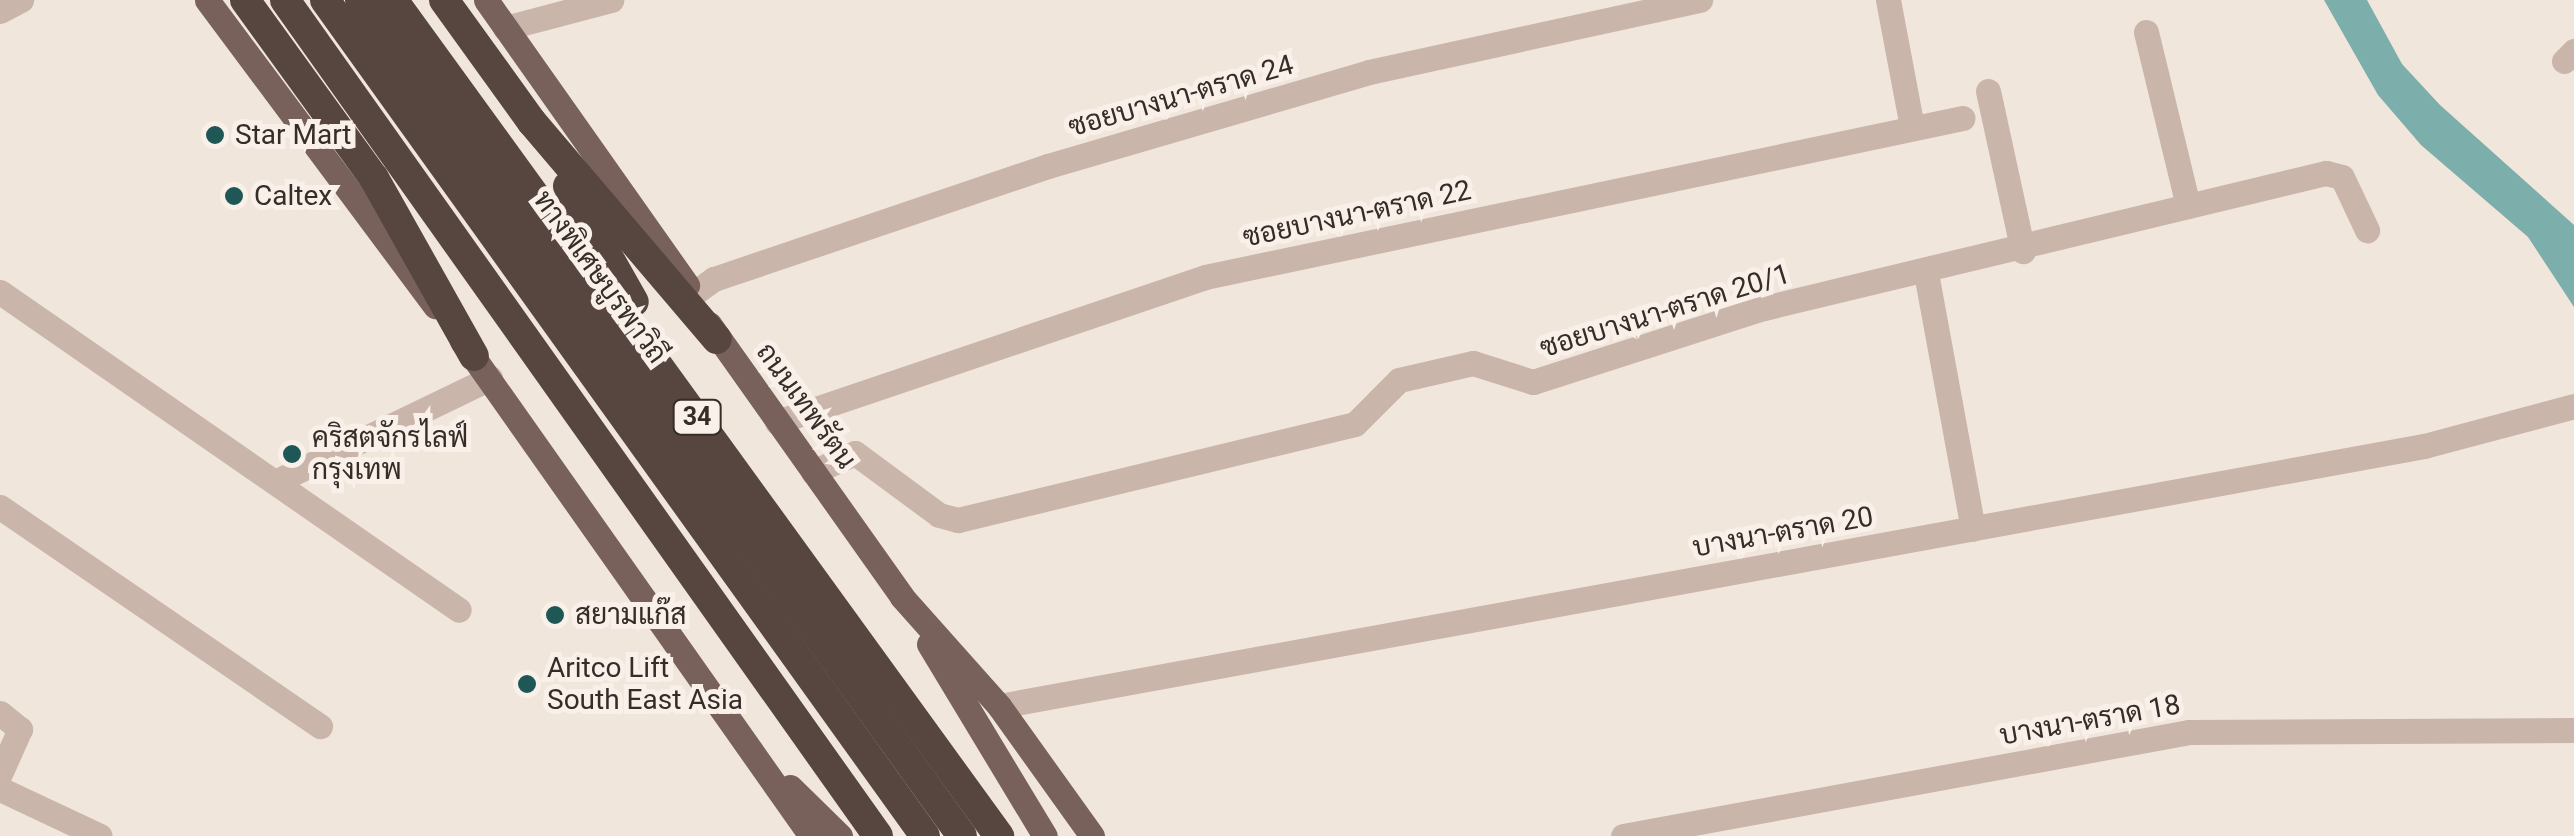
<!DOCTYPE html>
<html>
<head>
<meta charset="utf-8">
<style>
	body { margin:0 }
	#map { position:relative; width:2574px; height:836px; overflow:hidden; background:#f1e6dc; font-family:Roboto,Sarabun,sans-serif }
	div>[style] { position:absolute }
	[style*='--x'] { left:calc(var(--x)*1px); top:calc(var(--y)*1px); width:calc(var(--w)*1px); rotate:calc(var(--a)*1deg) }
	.water>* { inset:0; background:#7caeab }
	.minor>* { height:25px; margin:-12.5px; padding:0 12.5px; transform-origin:12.5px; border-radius:12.5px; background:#c9b5a9 }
	.major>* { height:25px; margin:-12.5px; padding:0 12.5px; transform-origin:12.5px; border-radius:12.5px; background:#78615a }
	.highway>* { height:30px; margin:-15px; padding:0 15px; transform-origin:15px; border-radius:15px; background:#574540 }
	.dots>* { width:28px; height:28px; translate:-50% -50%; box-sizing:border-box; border:5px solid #f9f0e9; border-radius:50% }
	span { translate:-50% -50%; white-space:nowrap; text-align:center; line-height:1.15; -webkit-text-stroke:10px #f9f0e9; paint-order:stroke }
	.shield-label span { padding:2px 8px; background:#f9f0e9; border:2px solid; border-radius:8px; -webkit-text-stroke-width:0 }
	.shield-label { font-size:25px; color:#362c28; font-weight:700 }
	.street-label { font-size:28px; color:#362c28 }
	.poi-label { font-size:28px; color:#362c28 }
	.left { translate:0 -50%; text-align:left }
</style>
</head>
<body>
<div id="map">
	<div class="water">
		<i style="clip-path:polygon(2324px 0,2367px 0,2402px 64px,2440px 105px,2574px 225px,2574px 307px,2528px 237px,2421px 145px,2378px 95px)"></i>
	</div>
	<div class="minor">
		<i style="--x:1888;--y:0;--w:129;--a:79.3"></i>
		<i style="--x:0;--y:11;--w:24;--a:-28"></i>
		<i style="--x:505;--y:28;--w:110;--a:-14.8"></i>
		<i style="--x:2146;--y:32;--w:179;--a:76.4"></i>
		<i style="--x:2564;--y:61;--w:14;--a:-45"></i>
		<i style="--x:1988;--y:91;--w:164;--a:77.7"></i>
		<i style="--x:1926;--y:273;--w:260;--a:79.6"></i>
		<i style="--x:0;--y:292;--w:558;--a:34.71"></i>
		<i style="--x:693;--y:294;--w:26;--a:-36"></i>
		<i style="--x:714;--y:279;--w:353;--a:-18.7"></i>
		<i style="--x:1048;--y:166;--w:334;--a:-16.3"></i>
		<i style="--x:1369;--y:72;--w:339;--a:-12.3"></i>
		<i style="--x:777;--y:422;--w:452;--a:-18.7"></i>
		<i style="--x:1205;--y:277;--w:774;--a:-11.85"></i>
		<i style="--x:813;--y:472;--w:46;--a:-24.3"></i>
		<i style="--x:855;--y:453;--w:104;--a:36.4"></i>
		<i style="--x:939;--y:515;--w:20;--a:15"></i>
		<i style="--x:958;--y:520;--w:408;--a:-13.6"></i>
		<i style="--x:1355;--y:424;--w:62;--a:-45"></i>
		<i style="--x:1399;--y:380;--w:76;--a:-12.9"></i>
		<i style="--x:1473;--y:363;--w:63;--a:17.6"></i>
		<i style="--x:1533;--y:382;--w:243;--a:-17.8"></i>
		<i style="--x:1764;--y:308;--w:578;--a:-13.51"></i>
		<i style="--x:2326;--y:173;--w:16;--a:14"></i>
		<i style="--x:2342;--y:177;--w:59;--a:64.7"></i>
		<i style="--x:275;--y:482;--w:239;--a:-25.8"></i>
		<i style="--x:0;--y:507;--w:388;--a:34.4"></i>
		<i style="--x:999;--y:706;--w:1449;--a:-10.34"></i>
		<i style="--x:2424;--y:446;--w:155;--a:-14.9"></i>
		<i style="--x:0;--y:713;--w:26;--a:39"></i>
		<i style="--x:20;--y:729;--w:49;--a:114"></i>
		<i style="--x:0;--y:789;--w:110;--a:25.2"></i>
		<i style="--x:1623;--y:836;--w:575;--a:-10.41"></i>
		<i style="--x:2189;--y:732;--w:385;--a:-0.3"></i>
	</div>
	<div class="major">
		<i style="--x:207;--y:0;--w:382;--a:53.3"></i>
		<i style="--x:486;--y:0;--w:349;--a:54.8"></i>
		<i style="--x:709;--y:324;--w:334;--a:54.7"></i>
		<i style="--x:902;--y:597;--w:146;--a:48.3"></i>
		<i style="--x:999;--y:706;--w:160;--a:54.4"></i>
		<i style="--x:462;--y:341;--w:606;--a:54.81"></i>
		<i style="--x:929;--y:644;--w:224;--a:58.9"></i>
		<i style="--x:790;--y:787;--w:70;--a:44.4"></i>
	</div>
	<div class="highway">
		<i style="--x:245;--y:0;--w:220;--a:54.1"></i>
		<i style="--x:374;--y:178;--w:204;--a:60.7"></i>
		<i style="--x:285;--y:0;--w:1025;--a:54.65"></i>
		<i style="--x:325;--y:0;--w:1029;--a:54.33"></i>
		<i style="--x:360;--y:0;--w:1030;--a:54.24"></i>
		<i style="--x:393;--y:0;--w:1033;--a:54.06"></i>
		<i style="--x:444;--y:0;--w:150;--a:54.2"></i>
		<i style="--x:532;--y:122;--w:285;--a:49.6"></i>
		<i style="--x:568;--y:186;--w:133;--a:60.4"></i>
	</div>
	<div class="dots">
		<i style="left:215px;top:135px;background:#1f5756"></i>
		<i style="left:234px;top:196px;background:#1f5756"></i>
		<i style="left:292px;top:454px;background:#1f5756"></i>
		<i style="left:555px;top:615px;background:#1f5756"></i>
		<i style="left:527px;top:684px;background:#1f5756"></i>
	</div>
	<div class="shield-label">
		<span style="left:697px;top:417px">34</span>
	</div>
	<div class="street-label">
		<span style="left:1181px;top:96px;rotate:-16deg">ซอยบางนา-ตราด 24</span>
		<span style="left:1357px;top:214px;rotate:-12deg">ซอยบางนา-ตราด 22</span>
		<span style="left:600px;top:277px;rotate:54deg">ทางพิเศษบูรพาวิถี</span>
		<span style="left:1665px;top:311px;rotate:-17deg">ซอยบางนา-ตราด 20/1</span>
		<span style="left:806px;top:406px;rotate:54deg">ถนนเทพรัตน</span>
		<span style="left:1783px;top:532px;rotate:-10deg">บางนา-ตราด 20</span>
		<span style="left:2090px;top:720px;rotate:-10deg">บางนา-ตราด 18</span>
	</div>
	<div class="poi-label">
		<span class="left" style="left:235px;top:135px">Star Mart</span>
		<span class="left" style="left:254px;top:196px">Caltex</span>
		<span class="left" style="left:312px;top:454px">คริสตจักรไลฟ์<br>กรุงเทพ</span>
		<span class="left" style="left:575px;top:615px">สยามแก๊ส</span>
		<span class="left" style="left:547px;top:684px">Aritco Lift<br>South East Asia</span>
	</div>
</div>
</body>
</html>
